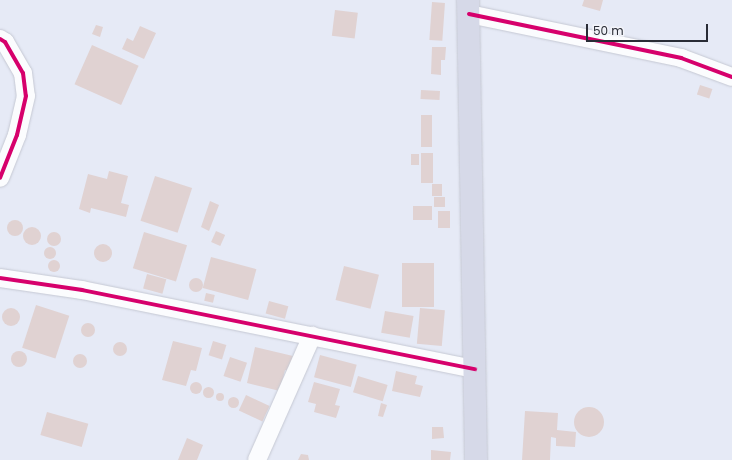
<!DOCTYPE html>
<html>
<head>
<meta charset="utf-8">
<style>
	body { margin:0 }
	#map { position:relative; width:732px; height:460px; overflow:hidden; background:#e6eaf6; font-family:Poppins,sans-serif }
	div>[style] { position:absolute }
	.building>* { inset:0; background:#e0d2d2; transform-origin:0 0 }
	.round { border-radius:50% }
	.roads { filter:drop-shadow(0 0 1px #c5c8d3) drop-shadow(0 0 1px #c5c8d3) }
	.street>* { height:18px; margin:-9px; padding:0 9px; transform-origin:9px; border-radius:9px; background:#fbfcfe }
	.highway>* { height:22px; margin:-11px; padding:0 11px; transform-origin:11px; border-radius:11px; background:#d6d9e8 }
	.cycleway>* { height:4px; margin:-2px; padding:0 2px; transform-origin:2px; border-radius:2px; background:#d6006c }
	span { translate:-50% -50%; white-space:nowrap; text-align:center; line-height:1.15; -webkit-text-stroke:3px #f3f4fa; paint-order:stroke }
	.scale { position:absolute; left:586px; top:24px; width:122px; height:18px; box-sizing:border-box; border:2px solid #292c36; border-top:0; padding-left:5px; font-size:12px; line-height:14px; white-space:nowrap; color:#292c36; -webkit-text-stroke:3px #f3f4fa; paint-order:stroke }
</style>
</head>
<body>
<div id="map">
	<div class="building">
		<i style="clip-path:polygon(584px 0,603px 0,600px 11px,582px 6px)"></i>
		<i style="left:432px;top:2px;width:13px;height:38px;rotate:4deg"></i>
		<i style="left:335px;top:10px;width:23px;height:26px;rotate:7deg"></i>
		<i style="clip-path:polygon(96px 25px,103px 27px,100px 37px,92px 34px)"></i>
		<i style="clip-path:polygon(140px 26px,156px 33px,144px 59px,122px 49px,127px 38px,133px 41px)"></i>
		<i style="left:92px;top:45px;width:51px;height:43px;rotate:24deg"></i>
		<i style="clip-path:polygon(432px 47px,446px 47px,445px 60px,441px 60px,441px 75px,431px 74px)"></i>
		<i style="left:700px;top:85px;width:13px;height:10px;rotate:18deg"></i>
		<i style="left:421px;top:90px;width:19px;height:9px;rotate:3deg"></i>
		<i style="left:421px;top:115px;width:11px;height:32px"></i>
		<i style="left:421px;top:153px;width:12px;height:30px"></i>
		<i style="left:411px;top:154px;width:8px;height:11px"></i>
		<i style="clip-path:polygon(109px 171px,128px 176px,121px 203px,129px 205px,126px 217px,91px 208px,90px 213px,79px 209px,88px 174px,107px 179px)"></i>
		<i style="left:155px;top:176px;width:39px;height:47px;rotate:18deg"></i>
		<i style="left:432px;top:184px;width:10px;height:12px"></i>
		<i style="left:434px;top:197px;width:11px;height:10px"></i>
		<i style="clip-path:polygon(210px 201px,219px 205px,209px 231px,201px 227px)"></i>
		<i style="left:413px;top:206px;width:19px;height:14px"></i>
		<i style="left:438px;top:211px;width:12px;height:17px"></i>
		<i class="round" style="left:7px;top:220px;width:16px;height:16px"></i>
		<i class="round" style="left:23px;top:227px;width:18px;height:18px"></i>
		<i style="left:216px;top:231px;width:10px;height:12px;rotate:24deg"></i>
		<i style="left:144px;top:232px;width:45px;height:38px;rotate:17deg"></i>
		<i class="round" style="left:47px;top:232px;width:14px;height:14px"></i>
		<i class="round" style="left:94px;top:244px;width:18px;height:18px"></i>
		<i class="round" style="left:44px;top:247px;width:12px;height:12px"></i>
		<i style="left:211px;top:257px;width:47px;height:32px;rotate:15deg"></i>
		<i class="round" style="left:48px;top:260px;width:12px;height:12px"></i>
		<i style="left:402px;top:263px;width:32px;height:44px"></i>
		<i style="left:344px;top:266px;width:36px;height:35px;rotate:14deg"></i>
		<i style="left:147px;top:274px;width:20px;height:15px;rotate:15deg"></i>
		<i class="round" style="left:189px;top:278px;width:14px;height:14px"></i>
		<i style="left:206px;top:293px;width:9px;height:8px;rotate:13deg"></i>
		<i style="left:269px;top:301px;width:20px;height:13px;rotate:15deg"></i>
		<i style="left:36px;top:305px;width:35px;height:45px;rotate:18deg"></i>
		<i style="left:420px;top:308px;width:25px;height:36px;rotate:5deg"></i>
		<i class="round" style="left:2px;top:308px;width:18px;height:18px"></i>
		<i style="left:385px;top:311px;width:29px;height:22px;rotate:10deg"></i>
		<i class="round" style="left:81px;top:323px;width:14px;height:14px"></i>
		<i style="clip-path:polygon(173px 341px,202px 348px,196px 371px,191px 370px,186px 386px,162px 380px)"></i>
		<i style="left:213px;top:341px;width:14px;height:15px;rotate:17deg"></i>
		<i class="round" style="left:113px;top:342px;width:14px;height:14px"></i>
		<i style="clip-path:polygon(255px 347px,293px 356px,290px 371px,285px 370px,280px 391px,247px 383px)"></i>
		<i class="round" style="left:11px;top:351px;width:16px;height:16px"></i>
		<i class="round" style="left:73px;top:354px;width:14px;height:14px"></i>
		<i style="left:320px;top:355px;width:38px;height:23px;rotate:15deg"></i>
		<i style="left:230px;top:357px;width:18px;height:20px;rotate:19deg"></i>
		<i style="clip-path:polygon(396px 371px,417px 376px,415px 384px,423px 386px,420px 397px,392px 391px)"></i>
		<i style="left:358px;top:376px;width:31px;height:17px;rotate:17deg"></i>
		<i style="clip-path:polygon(314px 382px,340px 389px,335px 405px,340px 406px,336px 418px,314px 412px,316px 404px,308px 402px)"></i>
		<i class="round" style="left:190px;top:382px;width:12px;height:12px"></i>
		<i class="round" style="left:202.5px;top:386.5px;width:11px;height:11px"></i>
		<i class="round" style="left:216px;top:393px;width:8px;height:8px"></i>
		<i style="left:246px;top:395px;width:26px;height:17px;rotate:25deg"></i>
		<i class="round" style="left:227.5px;top:396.5px;width:11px;height:11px"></i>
		<i style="clip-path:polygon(381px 403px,387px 405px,383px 417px,378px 416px)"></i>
		<i class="round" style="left:574px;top:407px;width:30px;height:30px"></i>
		<i style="clip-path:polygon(525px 411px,558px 413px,557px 430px,576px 432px,575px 447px,556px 446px,556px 438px,551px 437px,550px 460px,522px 460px)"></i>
		<i style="left:47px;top:412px;width:43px;height:24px;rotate:16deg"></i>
		<i style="clip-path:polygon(432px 427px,443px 427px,444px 438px,432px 439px)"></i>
		<i style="clip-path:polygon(187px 438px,203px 445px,197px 460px,178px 460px)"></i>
		<i style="clip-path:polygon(431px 450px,451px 452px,450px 460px,431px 460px)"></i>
		<i style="clip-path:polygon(301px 454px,308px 455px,309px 460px,298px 460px)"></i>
	</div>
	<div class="roads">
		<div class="street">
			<i style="left:469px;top:14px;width:217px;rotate:11.7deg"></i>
			<i style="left:681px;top:58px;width:54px;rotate:20.4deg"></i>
			<i style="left:0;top:39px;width:6px;rotate:31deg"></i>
			<i style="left:5px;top:42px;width:36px;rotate:60deg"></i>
			<i style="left:23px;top:73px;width:23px;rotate:83deg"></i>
			<i style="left:26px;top:96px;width:40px;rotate:103deg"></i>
			<i style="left:17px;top:135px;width:46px;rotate:111.6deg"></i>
			<i style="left:0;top:278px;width:83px;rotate:8.3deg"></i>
			<i style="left:82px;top:290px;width:401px;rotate:11.4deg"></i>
			<i style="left:257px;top:460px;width:136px;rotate:-66.1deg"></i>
		</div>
		<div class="highway">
			<i style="left:468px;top:0;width:460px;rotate:89deg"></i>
		</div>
	</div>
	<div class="cycleway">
		<i style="left:469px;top:14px;width:217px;rotate:11.7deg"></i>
		<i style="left:681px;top:58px;width:54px;rotate:20.4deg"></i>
		<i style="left:0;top:39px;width:6px;rotate:31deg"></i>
		<i style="left:5px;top:42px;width:36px;rotate:60deg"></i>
		<i style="left:23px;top:73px;width:23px;rotate:83deg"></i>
		<i style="left:26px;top:96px;width:40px;rotate:103deg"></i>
		<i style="left:17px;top:135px;width:46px;rotate:111.6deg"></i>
		<i style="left:0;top:278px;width:83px;rotate:8.3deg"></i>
		<i style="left:82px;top:290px;width:401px;rotate:11.4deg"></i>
	</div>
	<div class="scale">50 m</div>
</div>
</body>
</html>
